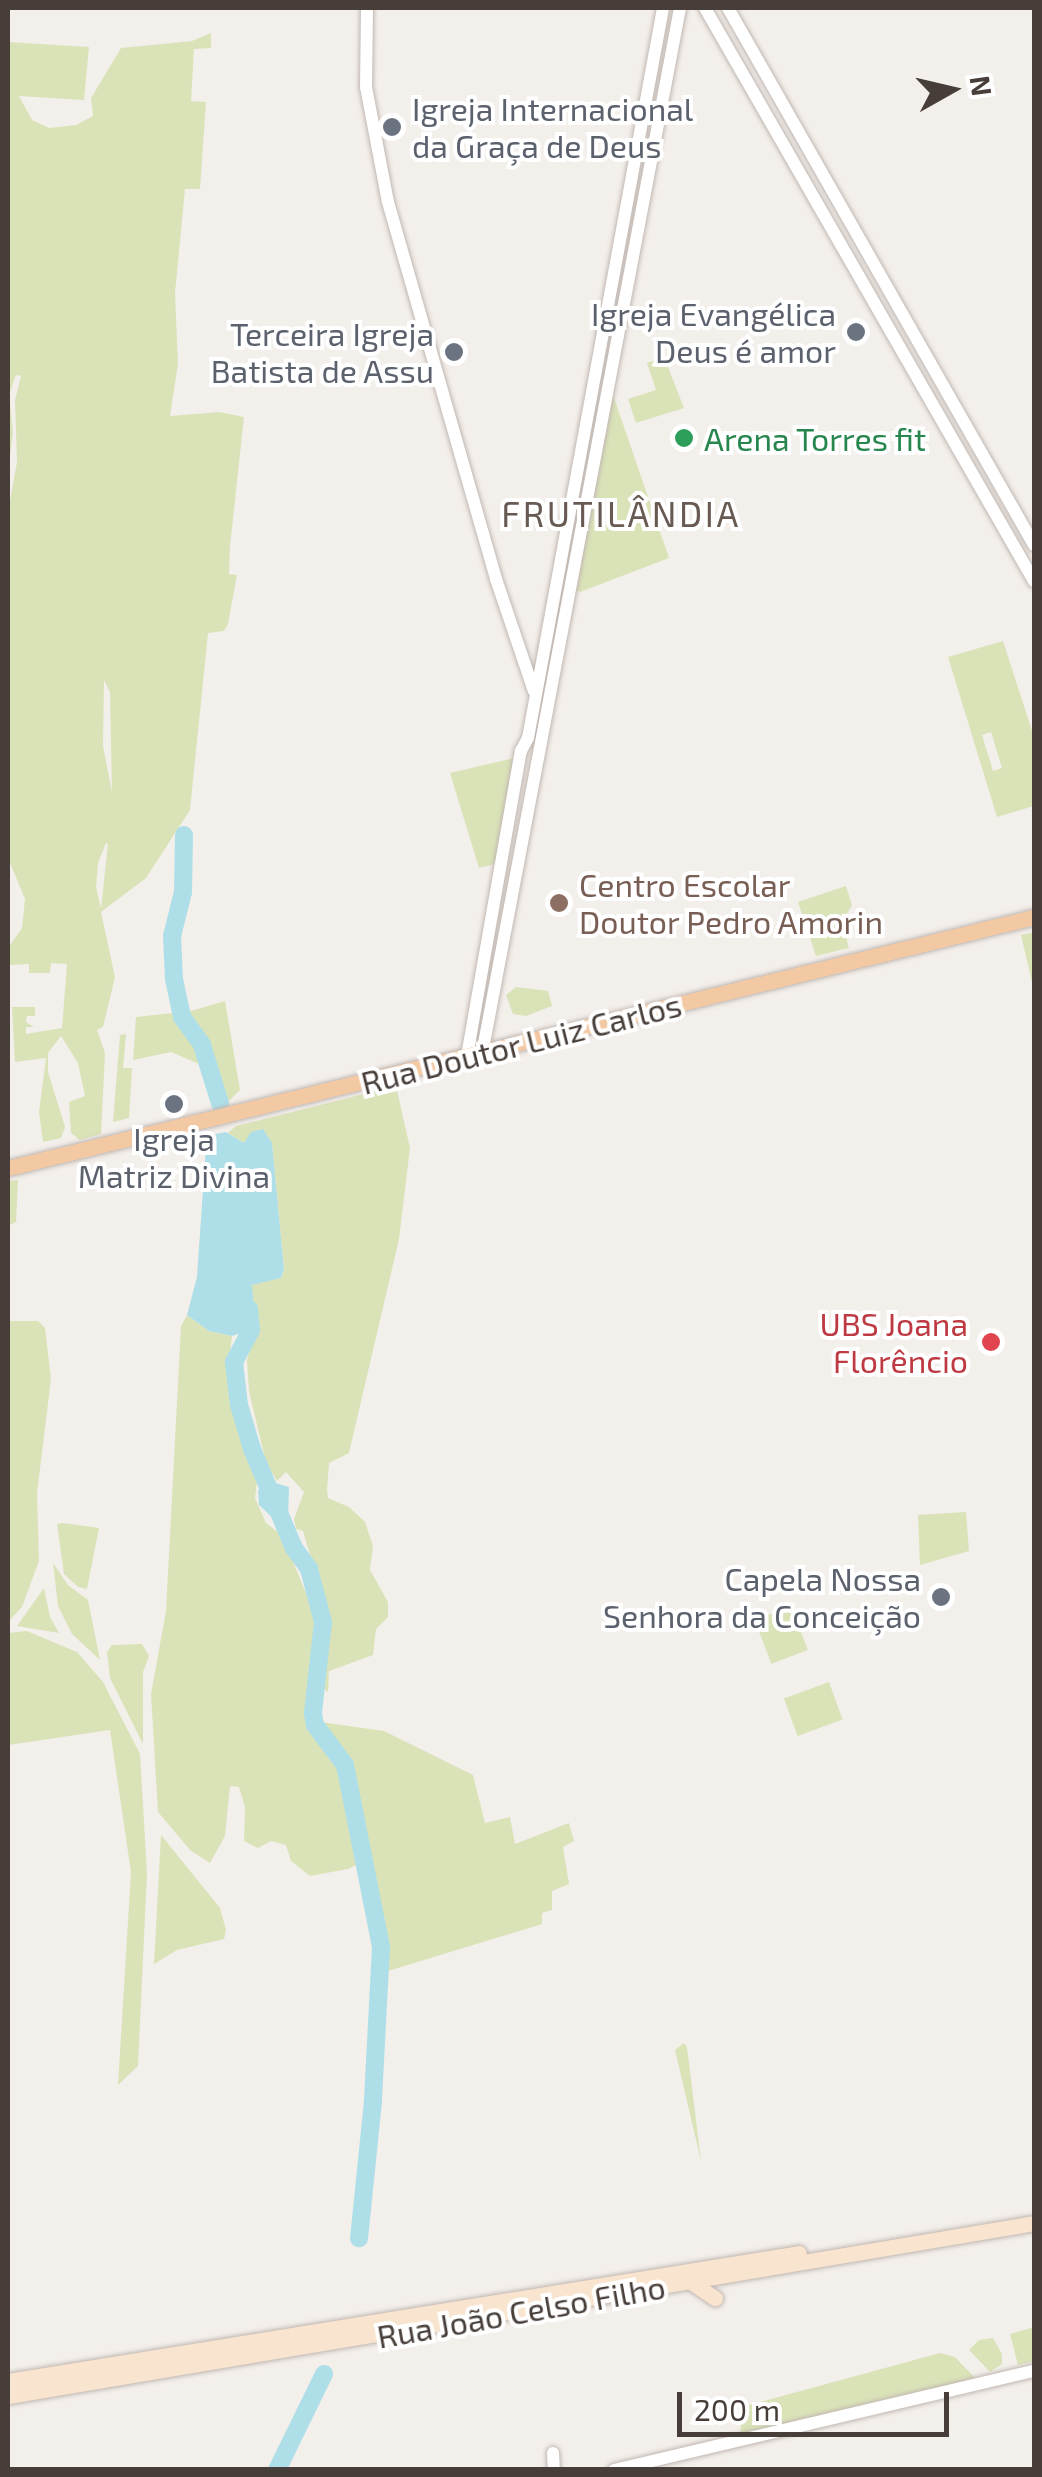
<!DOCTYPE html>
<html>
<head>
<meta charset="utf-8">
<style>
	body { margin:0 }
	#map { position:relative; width:1042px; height:2477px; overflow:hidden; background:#f3efeb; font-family:"Exo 2",sans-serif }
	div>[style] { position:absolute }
	.green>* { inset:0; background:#dae3b8; transform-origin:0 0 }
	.water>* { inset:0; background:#aedfe9 }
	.river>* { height:18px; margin:-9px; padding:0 9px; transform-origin:9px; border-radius:9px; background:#aedfe9 }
	.roads { filter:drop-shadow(0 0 2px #c1b7b1) drop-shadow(0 0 2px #c1b7b1) }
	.tertiary>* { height:12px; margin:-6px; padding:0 6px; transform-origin:6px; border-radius:6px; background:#fff }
	.secondary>* { height:15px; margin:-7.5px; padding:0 7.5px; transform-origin:7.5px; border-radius:7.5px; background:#f9e5cf }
	.primary>* { height:15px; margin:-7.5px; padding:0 7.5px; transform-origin:7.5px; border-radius:7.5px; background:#f3c9a4 }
	.dots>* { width:28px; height:28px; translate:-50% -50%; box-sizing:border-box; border:5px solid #fff; border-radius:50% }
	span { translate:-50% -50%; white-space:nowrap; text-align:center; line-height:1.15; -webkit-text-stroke:8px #fff; paint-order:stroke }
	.worship-label { font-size:32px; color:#5b616d }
	.left { translate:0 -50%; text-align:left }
	.right { translate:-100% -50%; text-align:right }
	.leisure-label { font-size:32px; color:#27864d }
	.education-label { font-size:32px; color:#785e54 }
	.street-label { font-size:32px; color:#473e39 }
	.health-label { font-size:32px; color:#be3a42 }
	.neighbourhood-label { font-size:35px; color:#685a52; letter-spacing:2.5px }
	.frame { position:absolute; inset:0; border:10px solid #473e39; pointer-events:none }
	.north { position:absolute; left:902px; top:40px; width:100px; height:100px; -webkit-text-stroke:8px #fff; paint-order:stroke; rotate:82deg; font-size:28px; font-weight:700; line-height:40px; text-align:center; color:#473e39 }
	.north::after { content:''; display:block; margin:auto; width:35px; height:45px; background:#473e39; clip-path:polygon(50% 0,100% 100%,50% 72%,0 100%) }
	.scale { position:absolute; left:677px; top:2392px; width:272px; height:45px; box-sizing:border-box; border:5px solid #473e39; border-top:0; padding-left:12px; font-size:30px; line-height:35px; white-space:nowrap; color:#473e39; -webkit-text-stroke:8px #fff; paint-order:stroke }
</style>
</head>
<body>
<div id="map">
	<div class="green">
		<i style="clip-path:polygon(evenodd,211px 33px,211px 48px,194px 49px,191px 101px,206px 102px,200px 189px,185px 189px,175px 293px,178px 364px,170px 416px,219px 412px,244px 417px,230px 546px,229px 574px,237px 575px,228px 624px,224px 631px,208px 633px,190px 810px,146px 878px,101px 912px,115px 977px,103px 1027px,97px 1030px,105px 1053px,101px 1134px,80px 1140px,71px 1133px,69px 1102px,85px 1096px,78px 1063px,61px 1036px,48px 1053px,48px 1072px,65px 1127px,61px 1138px,43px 1142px,39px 1112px,46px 1058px,15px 1062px,12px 1007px,35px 1007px,35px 1016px,27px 1016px,26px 1022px,34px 1027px,26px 1027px,26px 1034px,62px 1028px,67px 964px,51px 963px,50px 973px,29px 973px,29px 964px,8px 965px,8px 948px,22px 928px,25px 899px,8px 858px,8px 512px,17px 462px,15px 400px,21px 376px,16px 375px,9px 395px,13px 432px,8px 473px,8px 42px,89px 47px,84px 100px,19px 96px,32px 120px,49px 128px,76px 125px,93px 116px,91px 98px,121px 48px,192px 41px,211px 33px,104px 680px,110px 692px,112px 792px,103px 746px,104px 680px,211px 33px,106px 843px,108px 844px,101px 908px,96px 887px,98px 863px,106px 843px)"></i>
		<i style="clip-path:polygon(664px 357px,684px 408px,636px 423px,628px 399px,656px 390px,647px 363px)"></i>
		<i style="clip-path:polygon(612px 392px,669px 558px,580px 592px,575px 590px)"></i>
		<i style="clip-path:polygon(evenodd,1003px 641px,1034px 737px,1034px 806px,997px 817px,948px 657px,1003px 641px,991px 732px,1002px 768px,993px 771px,982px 735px,991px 732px)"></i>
		<i style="clip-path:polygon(514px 758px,495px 864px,479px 868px,450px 773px)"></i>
		<i style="clip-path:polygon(846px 886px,852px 905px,842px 922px,849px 948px,816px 956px,798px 902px)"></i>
		<i style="clip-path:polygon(1034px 932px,1034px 991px,1021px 935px)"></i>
		<i style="clip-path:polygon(516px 987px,548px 991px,552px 1006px,526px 1016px,513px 1014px,506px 995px)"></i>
		<i style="clip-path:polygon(225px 1001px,240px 1090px,228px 1102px,207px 1089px,205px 1071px,199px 1064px,171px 1052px,133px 1060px,136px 1017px,191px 1011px)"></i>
		<i style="clip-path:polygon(126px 1034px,123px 1068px,132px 1068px,129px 1118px,113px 1122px,120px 1035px)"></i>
		<i style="clip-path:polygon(396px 1086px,410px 1148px,399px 1239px,349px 1453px,329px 1463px,327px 1490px,328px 1498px,349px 1507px,365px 1522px,373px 1546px,370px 1570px,388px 1602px,388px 1617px,376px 1629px,373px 1655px,329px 1671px,328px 1692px,322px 1687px,326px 1609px,303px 1531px,296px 1529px,294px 1519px,304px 1492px,286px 1472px,277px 1481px,266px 1463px,249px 1391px,247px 1360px,256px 1328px,251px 1284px,281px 1278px,284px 1270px,272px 1143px,244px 1143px,228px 1133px,236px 1126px)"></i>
		<i style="clip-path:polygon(18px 1180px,16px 1222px,8px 1226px,8px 1181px)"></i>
		<i style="clip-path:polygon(187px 1315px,209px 1331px,232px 1336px,228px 1371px,231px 1393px,257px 1481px,255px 1498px,266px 1523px,282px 1535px,308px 1598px,313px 1596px,320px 1622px,304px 1714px,341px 1764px,356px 1865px,348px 1869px,310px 1876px,291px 1861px,286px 1845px,271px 1841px,258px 1848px,244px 1841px,245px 1807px,239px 1787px,230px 1786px,225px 1836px,210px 1863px,190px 1850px,158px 1812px,151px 1694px,166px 1611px,181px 1326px)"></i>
		<i style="clip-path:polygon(8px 1321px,38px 1321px,45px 1328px,51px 1379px,37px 1493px,39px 1561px,22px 1607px,8px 1622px)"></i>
		<i style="clip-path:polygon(966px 1512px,969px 1551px,920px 1565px,918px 1515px)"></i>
		<i style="clip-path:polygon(63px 1523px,99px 1528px,87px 1589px,78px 1587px,64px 1574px,57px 1524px)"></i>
		<i style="clip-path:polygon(53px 1563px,68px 1585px,88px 1600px,100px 1660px,72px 1634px,58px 1606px)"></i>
		<i style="clip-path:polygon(44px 1588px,50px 1617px,59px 1633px,17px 1626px)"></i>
		<i style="left:791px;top:1606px;width:47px;height:39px;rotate:69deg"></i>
		<i style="clip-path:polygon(27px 1631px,77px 1652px,103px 1682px,140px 1754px,147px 1873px,138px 2066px,118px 2085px,131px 1872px,110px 1730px,8px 1745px,8px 1633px)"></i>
		<i style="clip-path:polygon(142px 1644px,149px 1656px,143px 1672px,143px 1744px,110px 1678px,107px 1652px,112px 1645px)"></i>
		<i style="left:829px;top:1682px;width:40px;height:48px;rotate:70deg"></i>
		<i style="clip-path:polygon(320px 1722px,384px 1731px,473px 1775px,485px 1823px,510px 1817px,515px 1844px,569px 1823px,574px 1841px,563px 1847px,569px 1884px,552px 1891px,552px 1910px,542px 1913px,542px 1924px,388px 1971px,348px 1761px)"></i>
		<i style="clip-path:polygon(161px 1835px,220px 1908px,226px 1930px,224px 1939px,177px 1950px,154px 1964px)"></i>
		<i style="clip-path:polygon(684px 2043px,687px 2047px,701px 2161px,675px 2050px)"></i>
		<i style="clip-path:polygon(1034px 2327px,1034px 2361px,1018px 2365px,1010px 2334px)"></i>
		<i style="clip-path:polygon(993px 2338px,1002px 2354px,1002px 2364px,990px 2372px,969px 2350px,979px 2340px)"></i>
		<i style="clip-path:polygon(940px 2353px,955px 2357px,975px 2378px,740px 2438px,742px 2407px)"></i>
	</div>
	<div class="water">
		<i style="clip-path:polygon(263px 1129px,272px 1143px,284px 1270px,281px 1278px,252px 1285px,256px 1328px,232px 1336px,209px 1331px,187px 1315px,197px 1277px,206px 1146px,215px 1134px,226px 1132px,244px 1143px,251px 1132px)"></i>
		<i style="clip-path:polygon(272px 1482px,289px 1487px,288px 1519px,279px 1524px,259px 1505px,258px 1490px)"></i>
	</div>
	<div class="river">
		<i style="left:184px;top:835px;width:57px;rotate:91deg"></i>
		<i style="left:183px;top:892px;width:45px;rotate:104deg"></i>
		<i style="left:172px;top:936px;width:43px;rotate:87.3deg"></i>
		<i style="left:174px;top:979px;width:39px;rotate:78deg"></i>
		<i style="left:182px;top:1017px;width:34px;rotate:54deg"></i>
		<i style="left:202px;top:1045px;width:61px;rotate:72.8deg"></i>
		<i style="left:249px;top:1309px;width:21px;rotate:85deg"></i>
		<i style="left:251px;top:1330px;width:36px;rotate:118deg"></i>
		<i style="left:234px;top:1362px;width:43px;rotate:83.4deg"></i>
		<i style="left:239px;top:1405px;width:46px;rotate:73.5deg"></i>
		<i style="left:252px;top:1449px;width:108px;rotate:67deg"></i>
		<i style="left:294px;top:1548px;width:26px;rotate:54deg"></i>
		<i style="left:309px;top:1569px;width:55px;rotate:75.2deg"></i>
		<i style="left:323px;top:1622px;width:92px;rotate:96.3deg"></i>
		<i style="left:313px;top:1713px;width:12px;rotate:81deg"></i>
		<i style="left:315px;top:1725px;width:50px;rotate:53.1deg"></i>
		<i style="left:345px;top:1765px;width:186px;rotate:78.8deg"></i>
		<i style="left:381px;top:1947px;width:154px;rotate:93deg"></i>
		<i style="left:373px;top:2101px;width:138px;rotate:95.8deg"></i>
		<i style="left:277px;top:2470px;width:107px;rotate:-63.9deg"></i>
	</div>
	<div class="roads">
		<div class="tertiary">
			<i style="left:367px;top:8px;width:79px;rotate:90.7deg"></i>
			<i style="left:366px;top:87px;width:117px;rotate:79.2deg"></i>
			<i style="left:388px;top:202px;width:392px;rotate:74deg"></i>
			<i style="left:496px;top:579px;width:118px;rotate:71.3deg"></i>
			<i style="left:705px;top:8px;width:661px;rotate:60.14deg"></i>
			<i style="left:728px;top:8px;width:618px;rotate:60.32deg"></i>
			<i style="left:482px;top:1054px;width:1065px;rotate:-79.28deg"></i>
			<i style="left:467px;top:1056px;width:310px;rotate:-80deg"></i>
			<i style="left:521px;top:751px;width:15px;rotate:-62deg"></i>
			<i style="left:528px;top:738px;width:742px;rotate:-79.52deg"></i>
			<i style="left:553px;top:2453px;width:17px;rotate:87deg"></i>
			<i style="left:614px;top:2470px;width:432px;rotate:-13.3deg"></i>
		</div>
		<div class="secondary">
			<i style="left:691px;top:2282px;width:29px;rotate:34deg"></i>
			<i style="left:8px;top:2381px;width:801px;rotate:-9.19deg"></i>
			<i style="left:8px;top:2396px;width:1040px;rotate:-9.57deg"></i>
		</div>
		<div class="primary">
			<i style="left:8px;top:1168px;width:1056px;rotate:-13.75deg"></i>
		</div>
	</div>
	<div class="dots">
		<i style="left:392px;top:127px;background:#6b7280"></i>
		<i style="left:856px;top:332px;background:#6b7280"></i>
		<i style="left:454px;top:352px;background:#6b7280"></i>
		<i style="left:684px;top:438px;background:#2e9e5b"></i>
		<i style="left:559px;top:903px;background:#8d6e63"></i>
		<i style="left:174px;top:1104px;background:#6b7280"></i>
		<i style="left:991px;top:1342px;background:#e0444e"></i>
		<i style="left:941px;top:1597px;background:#6b7280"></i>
	</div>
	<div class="worship-label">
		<span class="left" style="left:412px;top:127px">Igreja Internacional<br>da Graça de Deus</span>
		<span class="right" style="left:836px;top:332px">Igreja Evangélica<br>Deus é amor</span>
		<span class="right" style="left:434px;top:352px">Terceira Igreja<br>Batista de Assu</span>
		<span style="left:174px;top:1157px">Igreja<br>Matriz Divina</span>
		<span class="right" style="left:921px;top:1597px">Capela Nossa<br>Senhora da Conceição</span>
	</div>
	<div class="leisure-label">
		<span class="left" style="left:704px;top:438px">Arena Torres fit</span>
	</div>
	<div class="education-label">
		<span class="left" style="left:579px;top:903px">Centro Escolar<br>Doutor Pedro Amorin</span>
	</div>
	<div class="street-label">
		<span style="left:521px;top:1043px;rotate:-14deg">Rua Doutor Luiz Carlos</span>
		<span style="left:521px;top:2311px;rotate:-10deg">Rua João Celso Filho</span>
	</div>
	<div class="health-label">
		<span class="right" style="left:968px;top:1342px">UBS Joana<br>Florêncio</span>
	</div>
	<div class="neighbourhood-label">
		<span style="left:621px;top:513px">FRUTILÂNDIA</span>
	</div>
	<div class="frame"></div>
	<div class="north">N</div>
	<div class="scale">200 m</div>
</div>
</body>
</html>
